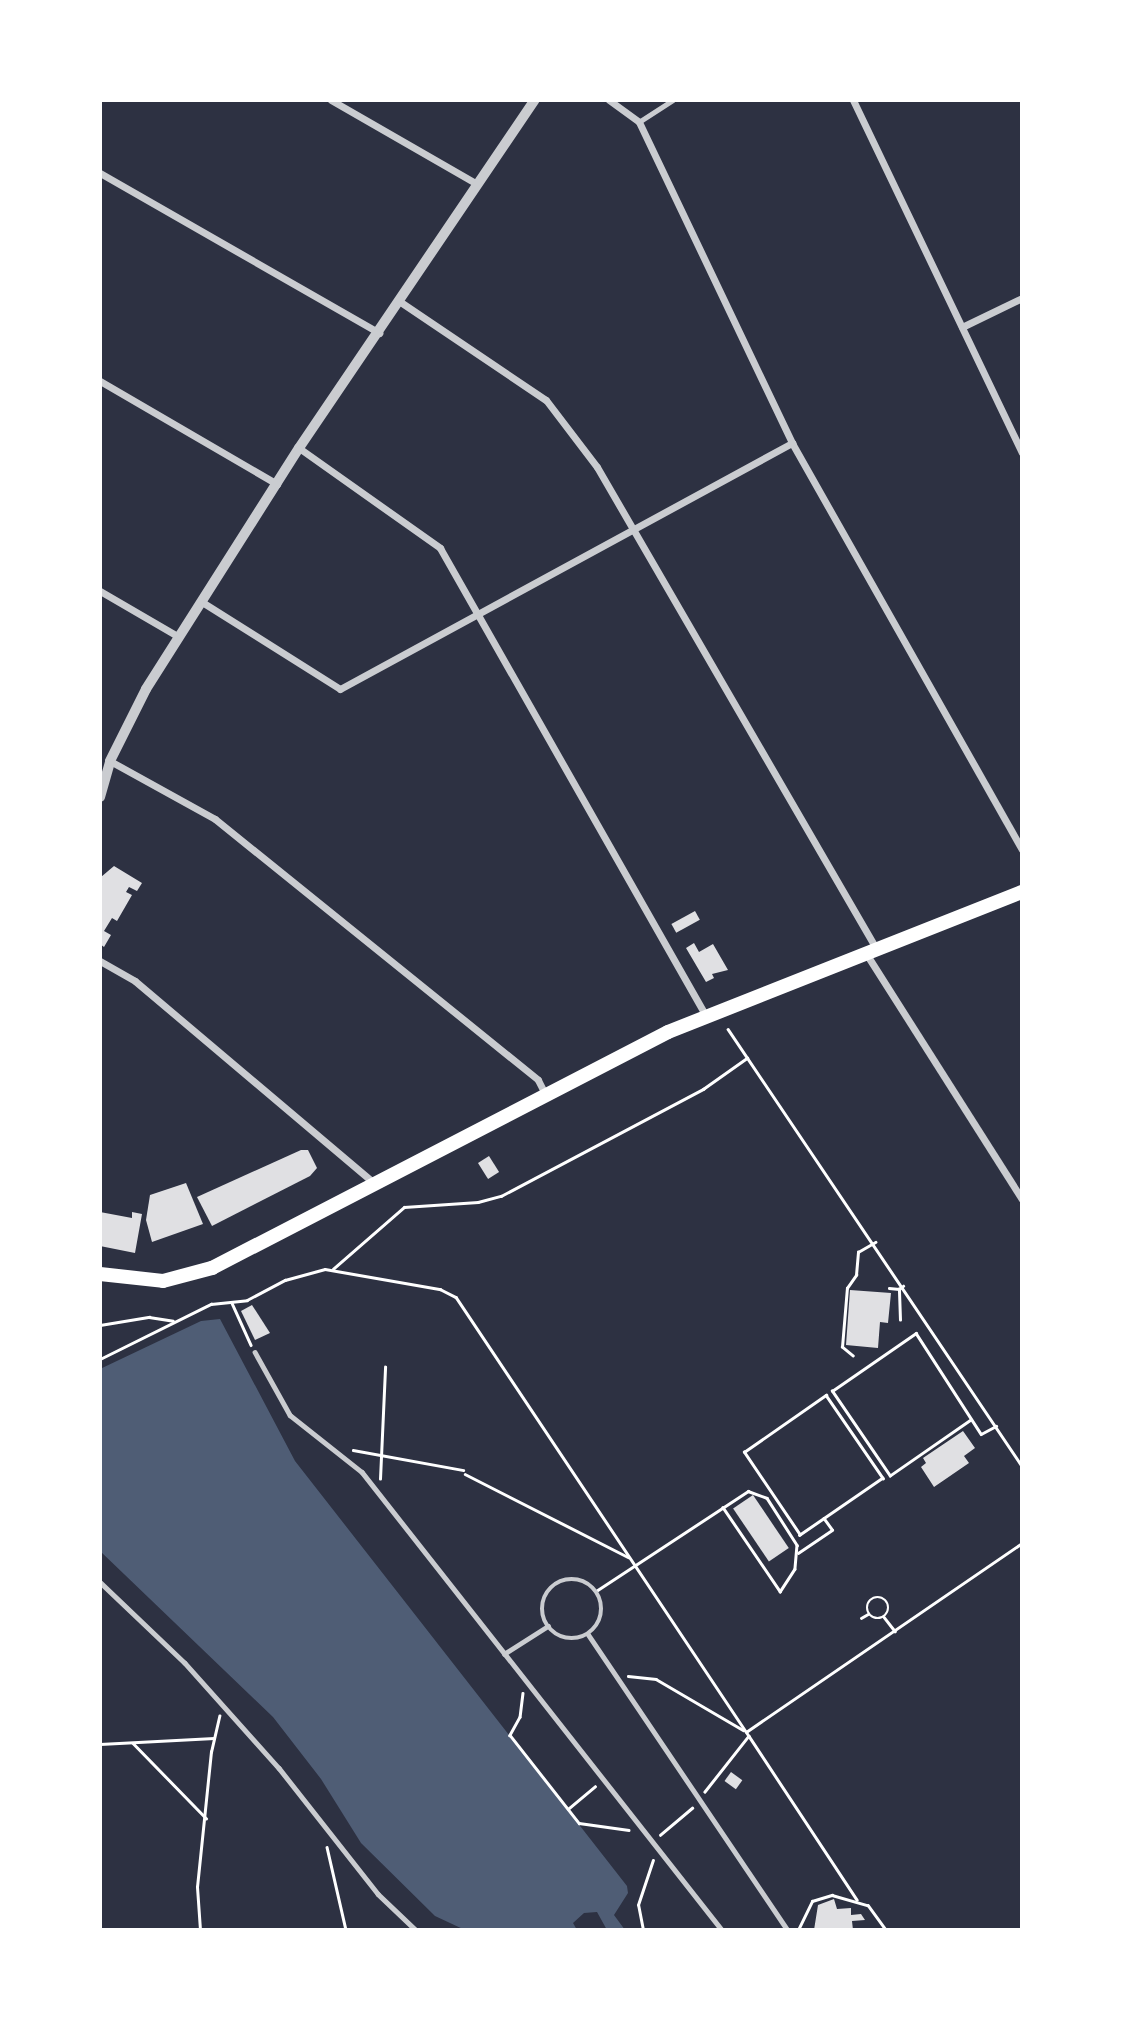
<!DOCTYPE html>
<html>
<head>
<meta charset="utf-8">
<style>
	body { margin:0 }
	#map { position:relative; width:1122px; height:2030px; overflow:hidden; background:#2d3142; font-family:Ubuntu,sans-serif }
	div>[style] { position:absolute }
	.water>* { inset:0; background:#4f5d75 }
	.building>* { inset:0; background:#e0e0e3; transform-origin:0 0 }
	.path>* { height:2.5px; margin:-1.25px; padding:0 1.25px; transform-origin:1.25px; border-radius:1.25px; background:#fff }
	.path>.ring { margin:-1.25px; padding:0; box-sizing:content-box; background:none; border:2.5px solid #fff; border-radius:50% }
	.service>* { height:4.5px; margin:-2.25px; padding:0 2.25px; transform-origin:2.25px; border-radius:2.25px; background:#caccd0 }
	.service>.ring { margin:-2.25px; padding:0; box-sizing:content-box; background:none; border:4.5px solid #caccd0; border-radius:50% }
	.minor>* { height:7px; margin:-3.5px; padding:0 3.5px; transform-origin:3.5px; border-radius:3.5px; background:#caccd0 }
	.tertiary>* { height:10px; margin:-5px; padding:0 5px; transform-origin:5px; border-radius:5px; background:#caccd0 }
	.primary>* { height:14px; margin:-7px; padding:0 7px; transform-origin:7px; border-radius:7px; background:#fff }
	span { translate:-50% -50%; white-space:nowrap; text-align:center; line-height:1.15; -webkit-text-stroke:5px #fff; paint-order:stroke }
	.frame { position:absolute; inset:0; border:102px solid #fff; pointer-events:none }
</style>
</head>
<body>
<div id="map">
	<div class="water">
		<i style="clip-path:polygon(220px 1319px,295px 1461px,627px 1886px,628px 1893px,614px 1915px,625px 1930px,607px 1930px,597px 1912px,584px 1913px,573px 1923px,577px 1930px,465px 1930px,435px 1916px,361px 1843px,321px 1779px,273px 1717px,100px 1551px,100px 1369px,201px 1321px)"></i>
	</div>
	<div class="building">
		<i style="clip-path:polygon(114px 866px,142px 883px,137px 891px,129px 887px,126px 892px,132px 895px,117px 921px,112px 918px,104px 931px,111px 935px,104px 947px,100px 944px,101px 877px)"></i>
		<i style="left:695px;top:911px;width:10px;height:27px;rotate:61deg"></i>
		<i style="clip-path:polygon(694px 943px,699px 952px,713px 944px,728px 970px,712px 974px,714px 978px,706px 982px,686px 948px)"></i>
		<i style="clip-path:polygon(301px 1150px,308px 1150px,317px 1168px,310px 1176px,212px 1226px,197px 1197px)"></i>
		<i style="left:489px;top:1156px;width:19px;height:13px;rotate:58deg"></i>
		<i style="clip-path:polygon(186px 1183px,203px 1224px,152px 1242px,146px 1220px,150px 1195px)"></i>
		<i style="clip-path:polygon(100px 1212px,132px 1218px,132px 1212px,142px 1214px,135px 1253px,100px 1246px)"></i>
		<i style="clip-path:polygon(850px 1290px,891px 1293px,888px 1323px,880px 1322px,878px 1348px,846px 1345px)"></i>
		<i style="clip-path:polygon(252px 1305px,270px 1333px,255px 1340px,241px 1311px)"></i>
		<i style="clip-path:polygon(963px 1431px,975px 1448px,964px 1456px,969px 1463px,934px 1487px,921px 1467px,926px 1463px,923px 1458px)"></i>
		<i style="left:753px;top:1495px;width:64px;height:24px;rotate:56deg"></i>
		<i style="left:731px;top:1772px;width:14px;height:11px;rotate:36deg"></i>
		<i style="clip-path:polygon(834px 1899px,837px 1909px,851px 1908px,851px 1915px,861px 1914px,865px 1920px,852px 1921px,853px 1930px,814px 1930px,818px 1905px)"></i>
	</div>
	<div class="path">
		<i style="left:728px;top:1029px;width:527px;rotate:56.07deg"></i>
		<i style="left:333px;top:1269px;width:94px;rotate:-41.1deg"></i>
		<i style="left:404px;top:1207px;width:74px;rotate:-3.9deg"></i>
		<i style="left:478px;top:1202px;width:24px;rotate:-15deg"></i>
		<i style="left:501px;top:1196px;width:229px;rotate:-27.9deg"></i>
		<i style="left:703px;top:1089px;width:54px;rotate:-35.2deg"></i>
		<i style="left:889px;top:1288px;width:10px;rotate:6deg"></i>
		<i style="left:232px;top:1303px;width:46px;rotate:65.7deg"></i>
		<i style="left:900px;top:1320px;width:31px;rotate:-92deg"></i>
		<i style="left:899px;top:1289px;width:5px;rotate:-37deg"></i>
		<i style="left:100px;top:1325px;width:50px;rotate:-9.3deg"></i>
		<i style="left:149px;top:1317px;width:24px;rotate:9deg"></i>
		<i style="left:853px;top:1356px;width:14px;rotate:-141deg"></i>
		<i style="left:842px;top:1347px;width:59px;rotate:-85.2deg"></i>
		<i style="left:847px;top:1288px;width:16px;rotate:-55deg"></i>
		<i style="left:856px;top:1275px;width:23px;rotate:-85deg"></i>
		<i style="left:858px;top:1252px;width:20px;rotate:-30deg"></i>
		<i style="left:100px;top:1359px;width:124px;rotate:-26.4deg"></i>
		<i style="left:211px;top:1304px;width:36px;rotate:-6deg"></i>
		<i style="left:247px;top:1300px;width:43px;rotate:-27.8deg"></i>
		<i style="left:285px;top:1280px;width:41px;rotate:-15.4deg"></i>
		<i style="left:325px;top:1269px;width:117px;rotate:9.9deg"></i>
		<i style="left:440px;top:1289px;width:18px;rotate:27deg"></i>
		<i style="left:456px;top:1297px;width:528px;rotate:56.28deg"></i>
		<i style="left:749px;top:1736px;width:71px;rotate:128.2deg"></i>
		<i style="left:826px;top:1395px;width:101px;rotate:55.5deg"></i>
		<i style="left:883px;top:1478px;width:101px;rotate:145.5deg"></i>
		<i style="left:800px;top:1535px;width:100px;rotate:-124deg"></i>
		<i style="left:744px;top:1452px;width:100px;rotate:-34.8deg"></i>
		<i style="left:971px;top:1420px;width:98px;rotate:145.3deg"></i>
		<i style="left:890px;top:1476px;width:103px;rotate:-124.3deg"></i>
		<i style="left:832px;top:1391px;width:102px;rotate:-34.6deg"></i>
		<i style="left:916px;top:1333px;width:120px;rotate:57.2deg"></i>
		<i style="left:981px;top:1434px;width:17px;rotate:-28deg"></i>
		<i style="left:353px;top:1450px;width:112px;rotate:10.3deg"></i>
		<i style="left:465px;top:1474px;width:183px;rotate:27deg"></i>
		<i style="left:380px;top:1479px;width:112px;rotate:-87.4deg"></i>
		<i style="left:798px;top:1553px;width:41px;rotate:-34.1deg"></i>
		<i style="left:832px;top:1530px;width:14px;rotate:-126deg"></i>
		<i style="left:596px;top:1591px;width:182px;rotate:-33.3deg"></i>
		<i style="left:748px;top:1491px;width:20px;rotate:20deg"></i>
		<i style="left:767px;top:1498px;width:56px;rotate:57.4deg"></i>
		<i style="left:797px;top:1545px;width:24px;rotate:95deg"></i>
		<i style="left:795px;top:1569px;width:27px;rotate:123deg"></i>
		<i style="left:780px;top:1592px;width:102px;rotate:-124.2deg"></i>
		<i class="ring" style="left:867px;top:1597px;width:19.5px;height:19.5px"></i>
		<i style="left:884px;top:1617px;width:18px;rotate:52deg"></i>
		<i style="left:861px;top:1618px;width:8px;rotate:-30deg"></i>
		<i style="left:628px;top:1676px;width:28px;rotate:6deg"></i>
		<i style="left:656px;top:1679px;width:101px;rotate:30.4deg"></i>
		<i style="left:523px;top:1693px;width:24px;rotate:97deg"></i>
		<i style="left:520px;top:1717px;width:21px;rotate:119deg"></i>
		<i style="left:510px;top:1735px;width:112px;rotate:51.9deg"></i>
		<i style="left:579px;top:1823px;width:50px;rotate:8deg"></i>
		<i style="left:746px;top:1732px;width:335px;rotate:-34.4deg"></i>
		<i style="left:749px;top:1736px;width:196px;rotate:56.6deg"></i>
		<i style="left:133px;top:1743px;width:105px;rotate:45.8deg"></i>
		<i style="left:100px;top:1744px;width:114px;rotate:-3deg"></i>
		<i style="left:568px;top:1809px;width:35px;rotate:-40deg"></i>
		<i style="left:660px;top:1835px;width:42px;rotate:-40.2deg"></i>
		<i style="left:327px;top:1847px;width:85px;rotate:77.1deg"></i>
		<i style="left:200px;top:1930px;width:43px;rotate:-94deg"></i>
		<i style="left:197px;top:1887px;width:136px;rotate:-84.1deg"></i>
		<i style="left:211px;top:1752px;width:37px;rotate:-77deg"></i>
		<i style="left:643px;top:1930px;width:25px;rotate:-101deg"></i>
		<i style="left:638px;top:1905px;width:47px;rotate:-71.6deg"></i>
		<i style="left:798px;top:1930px;width:32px;rotate:-64deg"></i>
		<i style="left:812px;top:1901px;width:21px;rotate:-17deg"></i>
		<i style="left:832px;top:1895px;width:37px;rotate:16deg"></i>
		<i style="left:868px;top:1905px;width:31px;rotate:54deg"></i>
	</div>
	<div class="service">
		<i style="left:639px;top:122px;width:40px;rotate:-32.9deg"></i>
		<i style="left:255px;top:1352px;width:72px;rotate:60.9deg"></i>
		<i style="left:290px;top:1415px;width:92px;rotate:38.4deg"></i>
		<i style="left:362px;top:1472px;width:583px;rotate:51.83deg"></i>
		<i class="ring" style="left:542px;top:1579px;width:55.5px;height:55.5px"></i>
		<i style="left:100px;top:1582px;width:117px;rotate:43.6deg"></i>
		<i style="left:185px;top:1663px;width:141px;rotate:48.2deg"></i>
		<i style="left:279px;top:1768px;width:160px;rotate:51.8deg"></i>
		<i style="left:378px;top:1894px;width:52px;rotate:43.5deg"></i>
		<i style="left:588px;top:1634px;width:357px;rotate:56deg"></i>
		<i style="left:504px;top:1654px;width:52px;rotate:-32.5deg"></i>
	</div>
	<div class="minor">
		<i style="left:331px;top:100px;width:168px;rotate:29.9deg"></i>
		<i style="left:609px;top:100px;width:37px;rotate:36deg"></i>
		<i style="left:639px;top:122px;width:356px;rotate:64.5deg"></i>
		<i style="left:792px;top:443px;width:467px;rotate:60.5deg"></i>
		<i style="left:853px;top:100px;width:391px;rotate:64.4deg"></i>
		<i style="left:100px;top:173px;width:322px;rotate:29.8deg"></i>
		<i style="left:399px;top:301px;width:177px;rotate:34deg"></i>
		<i style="left:546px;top:400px;width:84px;rotate:52.7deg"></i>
		<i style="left:597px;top:467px;width:558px;rotate:59.9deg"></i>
		<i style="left:962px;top:327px;width:67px;rotate:-25.8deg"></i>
		<i style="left:100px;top:381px;width:205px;rotate:30.2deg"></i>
		<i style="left:299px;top:448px;width:173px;rotate:35.3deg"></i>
		<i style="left:440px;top:548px;width:538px;rotate:60.39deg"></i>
		<i style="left:100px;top:591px;width:91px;rotate:30.2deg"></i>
		<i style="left:202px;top:602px;width:163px;rotate:32.2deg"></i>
		<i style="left:340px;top:689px;width:515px;rotate:-28.56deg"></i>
		<i style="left:110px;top:761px;width:120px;rotate:28.9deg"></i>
		<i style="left:215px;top:819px;width:415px;rotate:38.9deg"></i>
		<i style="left:538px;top:1080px;width:16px;rotate:63deg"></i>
		<i style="left:867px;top:955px;width:289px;rotate:57.6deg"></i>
		<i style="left:100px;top:961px;width:40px;rotate:29.7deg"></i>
		<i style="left:135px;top:981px;width:316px;rotate:40.2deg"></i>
	</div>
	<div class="tertiary">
		<i style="left:100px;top:797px;width:37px;rotate:-74deg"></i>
		<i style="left:110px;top:761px;width:80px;rotate:-63.4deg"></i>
		<i style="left:146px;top:689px;width:285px;rotate:-57.6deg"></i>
		<i style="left:299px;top:448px;width:420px;rotate:-55.9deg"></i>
	</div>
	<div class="primary">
		<i style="left:100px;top:1274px;width:63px;rotate:6.3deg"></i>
		<i style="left:163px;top:1281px;width:51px;rotate:-14.9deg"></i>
		<i style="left:212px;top:1268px;width:513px;rotate:-27.36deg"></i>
		<i style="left:668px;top:1032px;width:381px;rotate:-21.6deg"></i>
	</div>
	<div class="frame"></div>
</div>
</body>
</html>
